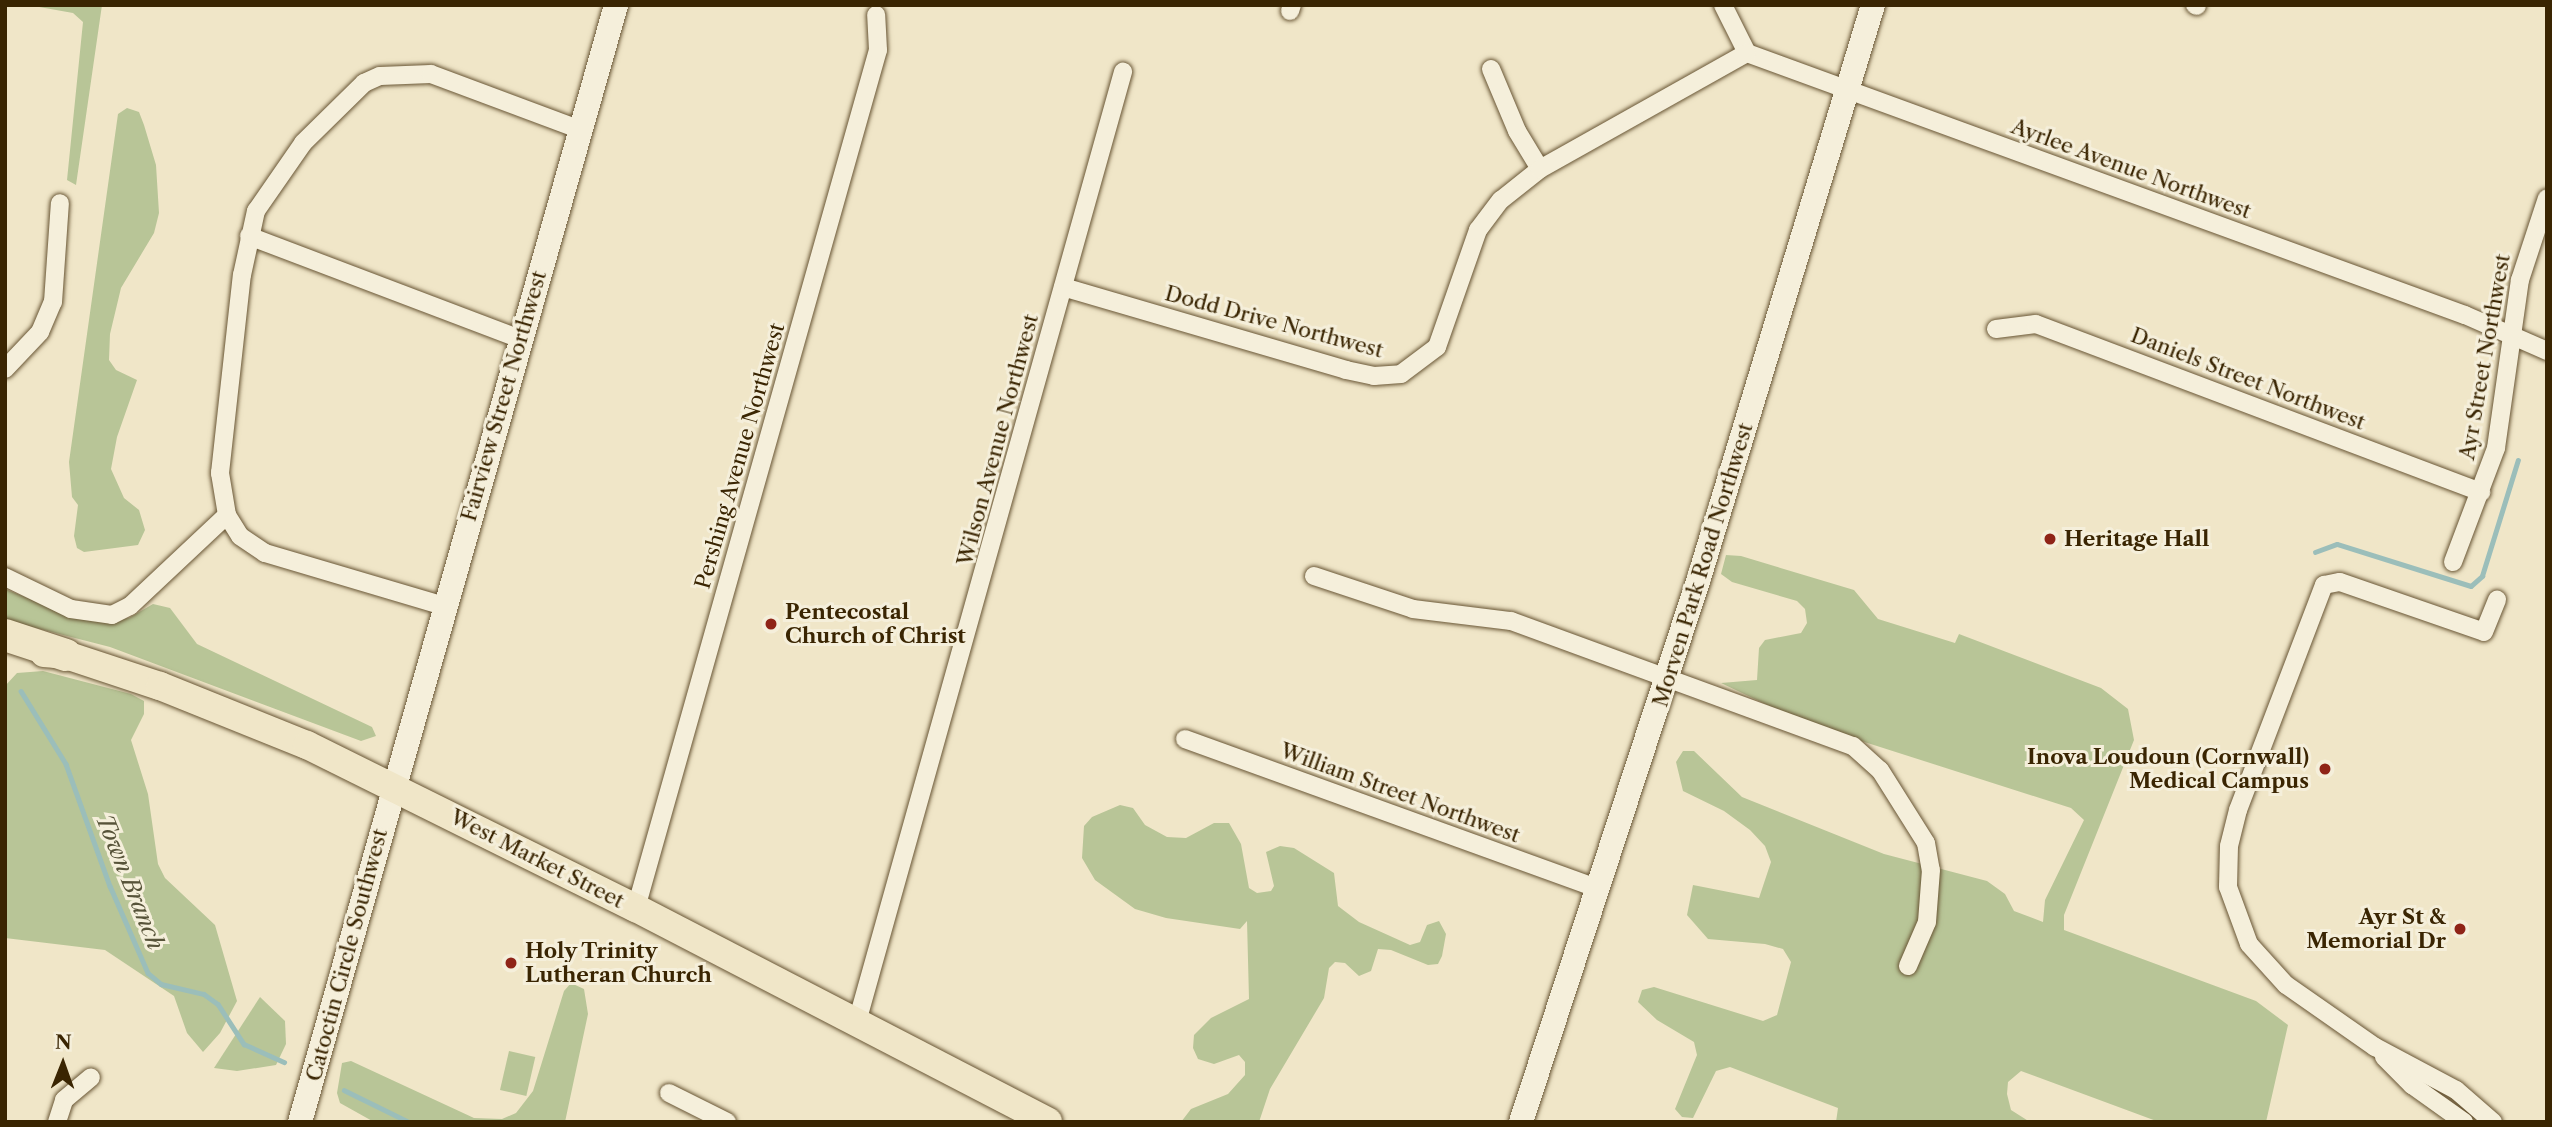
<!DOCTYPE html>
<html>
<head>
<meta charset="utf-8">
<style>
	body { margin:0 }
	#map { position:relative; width:2552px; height:1127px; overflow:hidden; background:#f0e6c8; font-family:"Libre Caslon Text",serif }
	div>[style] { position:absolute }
	.green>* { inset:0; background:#b8c597; transform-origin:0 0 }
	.stream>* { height:4.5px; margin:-2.25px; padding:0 2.25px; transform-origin:2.25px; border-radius:2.25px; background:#9bbeba }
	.roads { filter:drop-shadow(0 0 2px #685534) drop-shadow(0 0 2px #685534) }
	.street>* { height:18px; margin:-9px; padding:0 9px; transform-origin:9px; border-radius:9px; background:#f5efdb }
	.secondary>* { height:24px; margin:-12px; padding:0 12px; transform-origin:12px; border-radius:12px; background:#f5efdb }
	.primary>* { height:28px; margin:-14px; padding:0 14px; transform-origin:14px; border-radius:14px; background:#f0e6c8 }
	.highway>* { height:32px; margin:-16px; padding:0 16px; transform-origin:16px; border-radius:16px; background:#f0e6c8 }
	.dots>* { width:19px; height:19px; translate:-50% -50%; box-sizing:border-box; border:4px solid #f5efdb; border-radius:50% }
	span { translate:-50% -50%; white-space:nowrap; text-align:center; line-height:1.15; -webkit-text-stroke:6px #f5efdb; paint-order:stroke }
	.street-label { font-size:21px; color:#3a2502 }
	.poi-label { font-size:21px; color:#3a2502; font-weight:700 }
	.left { translate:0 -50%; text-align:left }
	.right { translate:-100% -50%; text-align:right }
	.water-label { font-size:23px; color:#575339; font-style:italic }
	.frame { position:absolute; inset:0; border:7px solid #3a2502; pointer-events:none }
	.north { position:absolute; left:28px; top:1029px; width:70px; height:70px; -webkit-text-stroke:5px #f5efdb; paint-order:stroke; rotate:1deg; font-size:19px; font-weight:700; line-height:28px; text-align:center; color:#3a2502 }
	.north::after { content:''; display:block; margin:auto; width:24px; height:32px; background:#3a2502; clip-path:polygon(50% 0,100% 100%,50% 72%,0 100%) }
</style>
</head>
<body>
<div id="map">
	<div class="green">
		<i style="clip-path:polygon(28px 5px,102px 5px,76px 185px,67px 180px,83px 22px,73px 13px)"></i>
		<i style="clip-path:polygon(127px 108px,139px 112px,144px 125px,156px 165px,159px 213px,154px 233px,121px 288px,110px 334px,109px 360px,116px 370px,137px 380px,117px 437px,111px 469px,124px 498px,139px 510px,145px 530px,138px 545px,84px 552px,77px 548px,74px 536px,78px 505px,72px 497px,69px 462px,118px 114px)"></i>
		<i style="clip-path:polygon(1726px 555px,1741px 556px,1854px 590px,1878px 619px,1955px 643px,1959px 634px,2101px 688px,2128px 709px,2134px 740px,2064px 915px,2064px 930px,2256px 1001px,2288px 1025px,2266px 1122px,2159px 1122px,2021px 1071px,2008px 1082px,2007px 1094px,2011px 1110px,2030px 1122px,1836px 1122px,1838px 1108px,1730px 1067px,1716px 1071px,1693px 1118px,1682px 1117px,1675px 1109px,1697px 1055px,1694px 1042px,1657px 1020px,1638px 1002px,1642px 990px,1654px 987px,1763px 1021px,1777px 1015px,1791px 962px,1783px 949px,1765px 944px,1708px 939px,1687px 915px,1693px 885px,1759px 898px,1771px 862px,1765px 846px,1750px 830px,1724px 811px,1683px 791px,1676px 762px,1683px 751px,1694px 751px,1742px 797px,1884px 854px,1987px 881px,2005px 894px,2014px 911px,2043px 922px,2045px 900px,2084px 820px,2071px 808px,1805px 723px,1721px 683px,1757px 680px,1759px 648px,1765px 640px,1801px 633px,1807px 623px,1805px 609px,1797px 601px,1732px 582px,1721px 574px)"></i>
		<i style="clip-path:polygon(5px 589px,65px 613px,103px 621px,129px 618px,153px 604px,170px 608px,197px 644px,372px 727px,376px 736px,361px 741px,110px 647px,5px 620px)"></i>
		<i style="clip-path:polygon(43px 671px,131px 694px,144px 701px,144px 714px,131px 740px,148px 794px,158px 864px,165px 878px,215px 925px,237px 1001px,220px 1033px,203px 1052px,187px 1033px,174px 996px,105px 950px,5px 938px,5px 686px,17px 673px)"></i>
		<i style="clip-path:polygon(1120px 805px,1133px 808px,1145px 825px,1167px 837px,1186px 838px,1214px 823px,1229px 823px,1241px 844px,1249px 888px,1257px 893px,1271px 891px,1274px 886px,1266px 852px,1280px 846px,1294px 848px,1334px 873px,1338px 906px,1359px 922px,1410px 945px,1420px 942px,1427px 925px,1439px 921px,1446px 934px,1442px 956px,1438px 964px,1428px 965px,1391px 950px,1378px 949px,1371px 971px,1359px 976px,1345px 963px,1335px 962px,1329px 968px,1324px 998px,1270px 1089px,1259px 1122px,1181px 1122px,1191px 1109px,1228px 1094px,1245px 1075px,1245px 1062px,1239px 1055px,1214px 1064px,1198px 1059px,1193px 1048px,1194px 1035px,1211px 1018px,1249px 999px,1247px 921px,1240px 929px,1166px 918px,1135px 909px,1095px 880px,1082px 858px,1084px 826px,1092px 817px)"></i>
		<i style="clip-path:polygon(571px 983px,584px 989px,588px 1014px,565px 1122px,374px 1122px,340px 1103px,337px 1093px,342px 1063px,351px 1061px,474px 1118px,502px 1119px,516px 1113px,533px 1091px,564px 991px)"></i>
		<i style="clip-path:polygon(260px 997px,285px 1021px,286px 1044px,276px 1065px,237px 1071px,214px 1068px)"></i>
		<i style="left:509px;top:1051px;width:27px;height:40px;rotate:13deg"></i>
	</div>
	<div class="stream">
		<i style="left:2315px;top:552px;width:23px;rotate:-20deg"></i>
		<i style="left:2337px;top:544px;width:140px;rotate:17.4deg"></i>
		<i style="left:2471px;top:586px;width:15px;rotate:-42deg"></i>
		<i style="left:2482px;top:576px;width:121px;rotate:-72.8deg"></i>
		<i style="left:21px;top:691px;width:86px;rotate:58.3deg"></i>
		<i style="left:66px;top:764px;width:130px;rotate:70.2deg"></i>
		<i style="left:110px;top:886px;width:95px;rotate:66.4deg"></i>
		<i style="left:148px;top:973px;width:17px;rotate:40deg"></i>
		<i style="left:161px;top:984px;width:44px;rotate:13.1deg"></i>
		<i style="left:204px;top:994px;width:17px;rotate:36deg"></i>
		<i style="left:218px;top:1004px;width:48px;rotate:57deg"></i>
		<i style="left:244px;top:1044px;width:44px;rotate:24.2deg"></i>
		<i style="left:344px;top:1090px;width:72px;rotate:26.2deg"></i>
	</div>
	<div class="roads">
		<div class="street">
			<i style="left:1723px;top:5px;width:54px;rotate:63.4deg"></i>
			<i style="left:1747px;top:53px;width:764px;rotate:20.05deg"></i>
			<i style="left:2465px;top:315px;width:90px;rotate:23.7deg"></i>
			<i style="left:2195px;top:5px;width:2px;rotate:27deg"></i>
			<i style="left:1290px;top:11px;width:6px;rotate:-72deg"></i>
			<i style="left:1491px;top:69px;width:67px;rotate:67.2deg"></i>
			<i style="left:1517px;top:131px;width:44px;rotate:58.8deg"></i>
			<i style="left:249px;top:236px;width:290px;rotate:20.8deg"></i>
			<i style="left:1063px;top:287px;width:295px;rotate:16.3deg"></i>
			<i style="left:1346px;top:370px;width:29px;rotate:12deg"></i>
			<i style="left:1374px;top:376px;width:27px;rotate:-4deg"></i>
			<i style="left:1401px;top:374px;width:45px;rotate:-36.9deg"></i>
			<i style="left:1437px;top:347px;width:124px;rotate:-70.7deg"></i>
			<i style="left:1478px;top:230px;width:38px;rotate:-53deg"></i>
			<i style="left:1501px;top:200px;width:50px;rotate:-38.5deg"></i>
			<i style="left:1540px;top:169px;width:237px;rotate:-29.3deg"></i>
			<i style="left:1996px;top:329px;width:40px;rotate:-7.1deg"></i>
			<i style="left:2036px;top:324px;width:476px;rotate:20.7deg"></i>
			<i style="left:5px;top:369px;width:51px;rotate:-46.6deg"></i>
			<i style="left:40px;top:332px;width:33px;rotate:-67deg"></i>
			<i style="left:53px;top:302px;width:99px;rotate:-86deg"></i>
			<i style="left:2453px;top:562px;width:122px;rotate:-69.3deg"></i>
			<i style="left:2496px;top:448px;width:170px;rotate:-81.9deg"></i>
			<i style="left:2520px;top:280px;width:86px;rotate:-71.8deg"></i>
			<i style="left:1314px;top:576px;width:104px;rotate:18.4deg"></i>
			<i style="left:1413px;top:609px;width:99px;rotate:7deg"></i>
			<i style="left:1511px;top:621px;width:364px;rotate:20.1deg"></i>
			<i style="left:1853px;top:746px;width:36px;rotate:42deg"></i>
			<i style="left:1880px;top:770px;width:86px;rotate:57.8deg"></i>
			<i style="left:1926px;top:843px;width:27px;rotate:80deg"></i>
			<i style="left:1931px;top:870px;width:52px;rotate:94.4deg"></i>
			<i style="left:1927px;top:922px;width:48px;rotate:113.4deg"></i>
			<i style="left:5px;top:577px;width:73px;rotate:25.9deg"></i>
			<i style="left:71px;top:609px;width:41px;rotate:8.3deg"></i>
			<i style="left:112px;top:615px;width:20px;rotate:-27deg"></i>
			<i style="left:130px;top:606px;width:133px;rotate:-43.2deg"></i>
			<i style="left:444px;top:606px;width:187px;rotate:-163.5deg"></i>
			<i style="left:265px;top:553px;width:30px;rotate:-146deg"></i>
			<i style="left:240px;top:536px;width:25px;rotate:-122deg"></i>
			<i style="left:227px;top:515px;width:43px;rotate:-99.5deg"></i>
			<i style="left:220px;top:473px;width:199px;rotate:-83.7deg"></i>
			<i style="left:242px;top:275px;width:66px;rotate:-77.7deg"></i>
			<i style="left:256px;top:211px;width:83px;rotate:-55.3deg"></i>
			<i style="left:303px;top:143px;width:86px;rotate:-44.5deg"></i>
			<i style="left:364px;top:83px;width:17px;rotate:-24deg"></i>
			<i style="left:380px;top:76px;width:51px;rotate:-2.2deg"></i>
			<i style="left:431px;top:74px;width:160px;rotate:20.5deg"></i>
			<i style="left:1185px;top:739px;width:441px;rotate:19.9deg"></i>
			<i style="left:636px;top:908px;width:891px;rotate:-74.25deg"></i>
			<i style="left:878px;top:50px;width:35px;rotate:-93deg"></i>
			<i style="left:857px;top:1022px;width:987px;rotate:-74.36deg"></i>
			<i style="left:2384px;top:1057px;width:40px;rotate:45deg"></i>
			<i style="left:2412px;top:1085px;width:64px;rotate:35.4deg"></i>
			<i style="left:669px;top:1093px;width:65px;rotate:26.6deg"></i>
			<i style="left:57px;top:1122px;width:23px;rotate:-72deg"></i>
			<i style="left:64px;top:1100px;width:35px;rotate:-40deg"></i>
			<i style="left:2493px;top:1122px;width:49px;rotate:-139.1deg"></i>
			<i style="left:2456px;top:1090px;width:92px;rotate:-152deg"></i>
			<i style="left:2375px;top:1047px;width:108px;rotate:-145.1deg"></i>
			<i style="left:2286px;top:985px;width:55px;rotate:-132.1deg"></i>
			<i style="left:2249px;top:944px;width:61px;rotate:-110.2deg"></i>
			<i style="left:2228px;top:887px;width:41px;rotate:-88.6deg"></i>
			<i style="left:2229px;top:846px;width:37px;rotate:-76deg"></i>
			<i style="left:2238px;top:810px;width:241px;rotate:-69.1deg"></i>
			<i style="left:2324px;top:585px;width:16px;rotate:-11deg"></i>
			<i style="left:2340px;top:582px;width:152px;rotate:19.1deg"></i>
			<i style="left:2484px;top:632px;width:35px;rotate:-68deg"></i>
		</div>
		<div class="secondary">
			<i style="left:300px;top:1122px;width:1161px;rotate:-74.2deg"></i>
			<i style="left:1521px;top:1122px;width:576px;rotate:-71.88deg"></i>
			<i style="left:1700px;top:575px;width:596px;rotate:-73.12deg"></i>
		</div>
		<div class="primary">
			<i style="left:44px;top:653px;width:22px;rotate:5deg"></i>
			<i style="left:66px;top:655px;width:99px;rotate:18.3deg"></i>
			<i style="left:160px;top:686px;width:158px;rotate:21.9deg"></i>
			<i style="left:307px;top:745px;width:367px;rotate:26.4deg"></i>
			<i style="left:636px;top:908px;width:464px;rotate:27.4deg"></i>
		</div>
		<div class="highway">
			<i style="left:5px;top:635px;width:64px;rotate:18.2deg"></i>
		</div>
	</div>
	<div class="dots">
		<i style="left:2050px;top:539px;background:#8f2418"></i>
		<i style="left:771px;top:624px;background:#8f2418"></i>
		<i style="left:2325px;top:769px;background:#8f2418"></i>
		<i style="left:2460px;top:929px;background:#8f2418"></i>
		<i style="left:511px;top:963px;background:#8f2418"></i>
	</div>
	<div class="street-label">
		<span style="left:2131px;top:169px;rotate:20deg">Ayrlee Avenue Northwest</span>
		<span style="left:1274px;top:322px;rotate:15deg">Dodd Drive Northwest</span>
		<span style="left:2485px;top:357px;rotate:-80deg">Ayr Street Northwest</span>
		<span style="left:2248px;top:379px;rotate:21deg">Daniels Street Northwest</span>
		<span style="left:504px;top:396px;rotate:-74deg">Fairview Street Northwest</span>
		<span style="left:998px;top:440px;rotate:-75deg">Wilson Avenue Northwest</span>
		<span style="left:740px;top:456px;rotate:-74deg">Pershing Avenue Northwest</span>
		<span style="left:1703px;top:565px;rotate:-73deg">Morven Park Road Northwest</span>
		<span style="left:1400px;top:793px;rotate:20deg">William Street Northwest</span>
		<span style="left:537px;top:859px;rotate:27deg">West Market Street</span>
		<span style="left:347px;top:955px;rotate:-75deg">Catoctin Circle Southwest</span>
	</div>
	<div class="poi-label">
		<span class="left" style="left:2064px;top:539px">Heritage Hall</span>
		<span class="left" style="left:785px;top:624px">Pentecostal<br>Church of Christ</span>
		<span class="right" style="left:2309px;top:769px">Inova Loudoun (Cornwall)<br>Medical Campus</span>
		<span class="right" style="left:2446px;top:929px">Ayr St &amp;<br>Memorial Dr</span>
		<span class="left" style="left:525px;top:963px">Holy Trinity<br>Lutheran Church</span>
	</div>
	<div class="water-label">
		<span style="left:130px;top:882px;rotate:68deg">Town Branch</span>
	</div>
	<div class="frame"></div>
	<div class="north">N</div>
</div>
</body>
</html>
